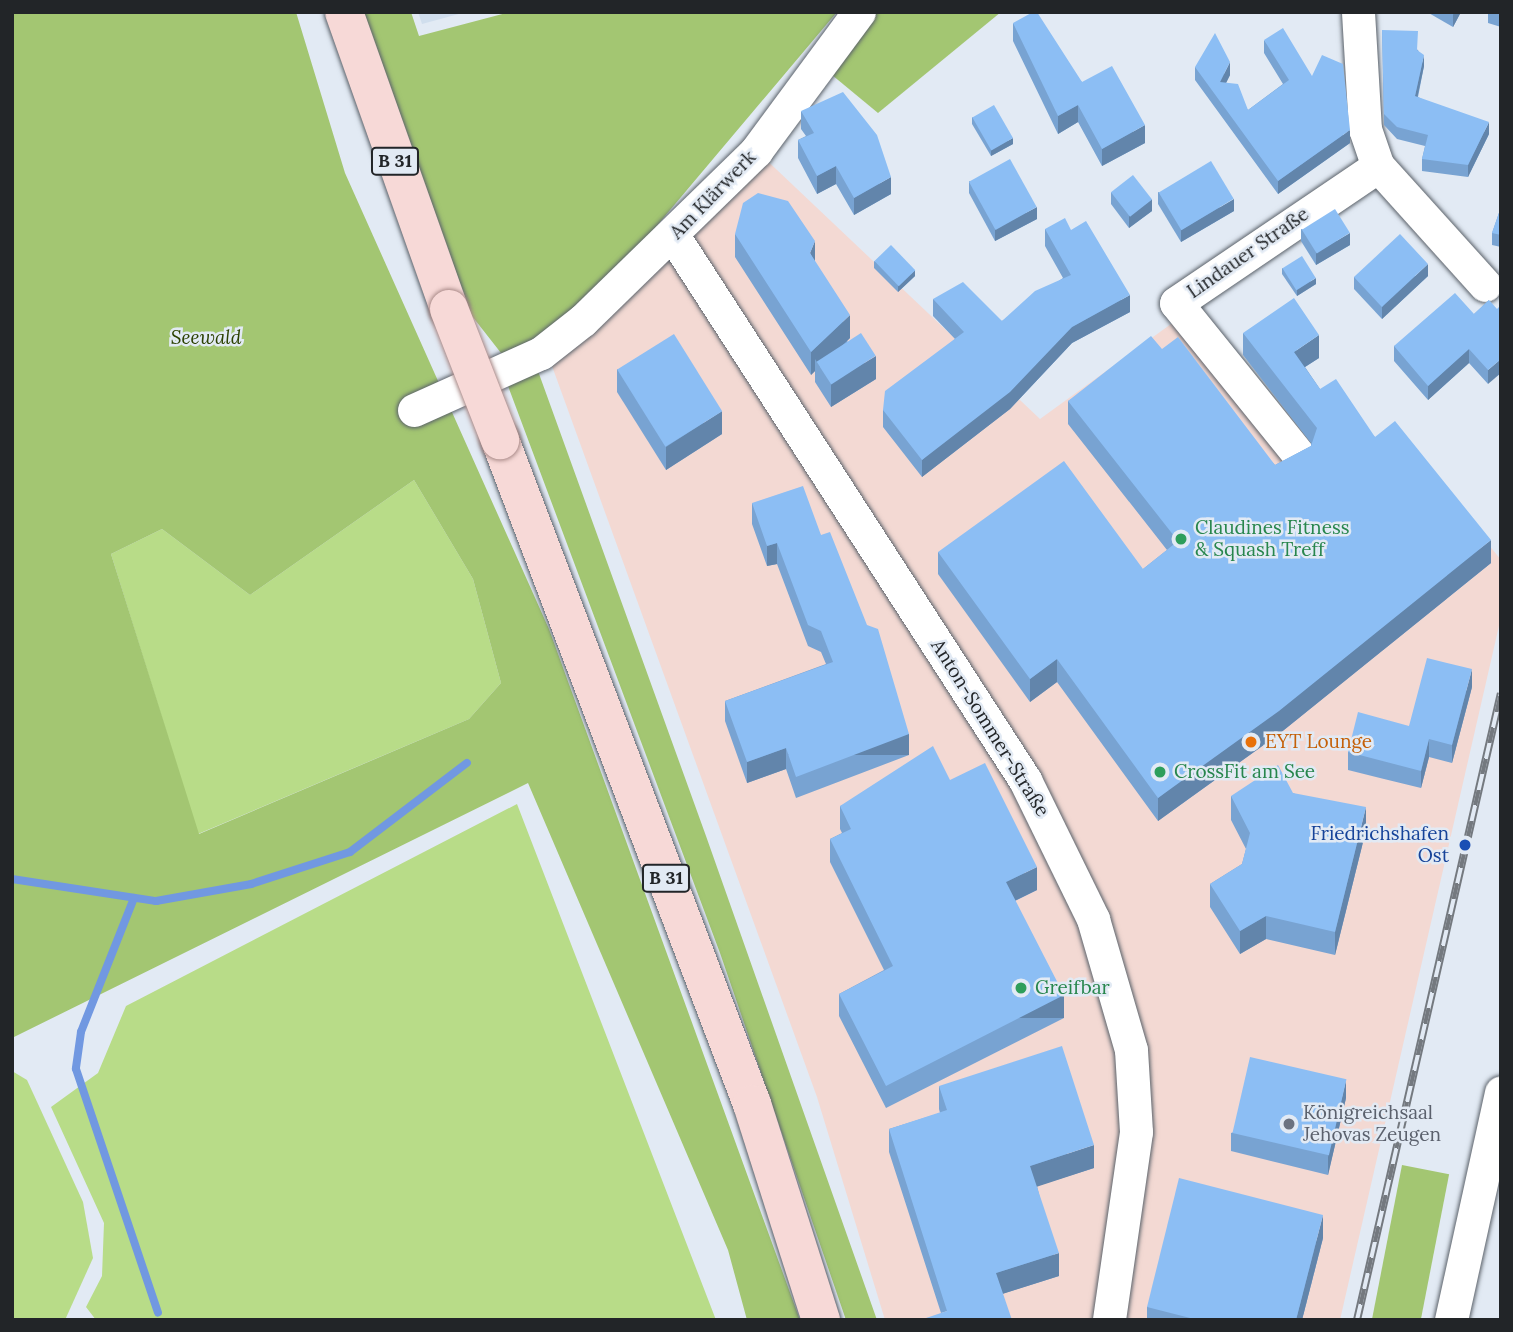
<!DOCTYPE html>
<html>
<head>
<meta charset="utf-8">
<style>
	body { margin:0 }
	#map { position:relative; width:1513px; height:1332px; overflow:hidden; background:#e2eaf4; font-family:Lora,serif }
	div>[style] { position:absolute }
	.commercial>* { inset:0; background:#f3d9d3 }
	.built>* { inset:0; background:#d0deed }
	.green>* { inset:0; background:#b8dc88 }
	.forest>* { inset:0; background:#a3c672; transform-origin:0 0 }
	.stream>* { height:8px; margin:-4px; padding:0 4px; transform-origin:4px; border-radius:4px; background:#7198e1 }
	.roads { filter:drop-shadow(0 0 2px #5b626a) drop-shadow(0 0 2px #5b626a) }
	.minor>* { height:33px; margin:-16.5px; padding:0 16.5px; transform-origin:16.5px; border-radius:16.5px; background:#fff }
	.primary>* { height:38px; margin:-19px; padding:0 19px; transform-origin:19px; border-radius:19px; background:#f7d9d7 }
	.rail>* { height:8px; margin-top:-4px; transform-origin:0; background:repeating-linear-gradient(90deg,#e2eaf4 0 16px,#74797f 0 32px); box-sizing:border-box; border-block:2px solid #74797f }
	.bridges { filter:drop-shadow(0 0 2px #a98a88) drop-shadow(0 0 2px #a98a88) }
	.primary-bridge>* { height:38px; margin:-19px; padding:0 19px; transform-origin:19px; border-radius:19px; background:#f7d9d7 }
	.wall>* { inset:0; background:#78a3d2 }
	.shaded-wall>* { inset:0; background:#6285ab; transform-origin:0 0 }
	.building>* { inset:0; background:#8cbef4; transform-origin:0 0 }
	.dots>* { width:19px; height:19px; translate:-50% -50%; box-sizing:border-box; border:4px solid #e2eaf4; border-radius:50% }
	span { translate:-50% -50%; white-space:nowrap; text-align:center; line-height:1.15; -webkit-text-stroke:5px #e2eaf4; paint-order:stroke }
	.shield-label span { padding:2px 5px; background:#e2eaf4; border:2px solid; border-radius:5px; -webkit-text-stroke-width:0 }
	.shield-label { font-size:18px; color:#222528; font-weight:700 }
	.street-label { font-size:19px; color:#222528 }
	.park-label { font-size:19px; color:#2b4000; font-style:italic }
	.leisure-label { font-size:19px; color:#27864d }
	.left { translate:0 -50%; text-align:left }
	.food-label { font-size:19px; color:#c56008 }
	.transit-label { font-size:19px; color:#164399 }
	.right { translate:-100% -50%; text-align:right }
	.worship-label { font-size:19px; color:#5b616d }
	.frame { position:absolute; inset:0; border:14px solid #222528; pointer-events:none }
</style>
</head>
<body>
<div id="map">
	<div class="commercial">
		<i style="clip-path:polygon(759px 153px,1040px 419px,1182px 316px,1320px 490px,1401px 436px,1501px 560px,1501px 617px,1340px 1320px,885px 1320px,817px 1097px,548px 355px)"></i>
	</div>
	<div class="built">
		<i style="clip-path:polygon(418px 12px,466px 12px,422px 24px)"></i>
	</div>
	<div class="green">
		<i style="clip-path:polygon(414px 480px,473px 579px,501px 683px,469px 719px,198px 834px,111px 554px,162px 529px,250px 595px)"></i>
		<i style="clip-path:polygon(517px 804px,716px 1320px,96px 1320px,86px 1307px,102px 1276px,104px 1223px,51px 1107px,98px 1073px,126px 1006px)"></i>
		<i style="clip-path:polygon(12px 1071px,27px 1080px,83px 1202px,93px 1258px,65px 1320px,12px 1320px)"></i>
	</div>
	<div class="forest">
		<i style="clip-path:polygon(evenodd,12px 12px,296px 12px,345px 173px,549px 629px,800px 1320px,747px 1320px,728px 1250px,528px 783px,12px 1038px,12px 12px,414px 480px,473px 579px,501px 683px,469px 719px,199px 834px,111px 554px,162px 529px,250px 595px,414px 480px)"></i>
		<i style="clip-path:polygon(360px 12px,411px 12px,419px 36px,510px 12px,837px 12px,590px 305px,534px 349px,501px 353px,472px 316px)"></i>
		<i style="clip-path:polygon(865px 12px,1001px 12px,878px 113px,826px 70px)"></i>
		<i style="clip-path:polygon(538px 371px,706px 836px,877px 1320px,846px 1320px,720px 953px,508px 386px)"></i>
		<i style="left:1402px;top:1165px;width:48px;height:159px;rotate:11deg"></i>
	</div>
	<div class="stream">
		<i style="left:12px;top:879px;width:146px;rotate:8.7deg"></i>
		<i style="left:156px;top:901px;width:97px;rotate:-10.1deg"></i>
		<i style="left:251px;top:884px;width:104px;rotate:-17.9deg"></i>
		<i style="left:350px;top:852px;width:147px;rotate:-37.3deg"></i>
		<i style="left:134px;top:898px;width:144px;rotate:111.6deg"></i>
		<i style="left:81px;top:1032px;width:37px;rotate:98deg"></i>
		<i style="left:76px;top:1069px;width:257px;rotate:71.4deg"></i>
	</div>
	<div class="roads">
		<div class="minor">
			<i style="left:1358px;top:12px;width:117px;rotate:86.6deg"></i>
			<i style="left:1365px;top:129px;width:39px;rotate:71deg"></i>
			<i style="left:674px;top:237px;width:647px;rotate:57.12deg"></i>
			<i style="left:1025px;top:780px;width:155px;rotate:63.9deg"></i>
			<i style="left:1093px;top:919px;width:136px;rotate:73.8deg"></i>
			<i style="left:1131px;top:1050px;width:82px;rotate:86.5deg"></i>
			<i style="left:1136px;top:1132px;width:190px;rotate:98.2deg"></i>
			<i style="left:414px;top:410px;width:139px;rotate:-24.2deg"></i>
			<i style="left:541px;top:353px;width:53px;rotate:-38.2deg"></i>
			<i style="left:583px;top:320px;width:242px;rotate:-44.3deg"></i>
			<i style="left:756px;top:151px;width:173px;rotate:-53.5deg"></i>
			<i style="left:1298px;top:454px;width:194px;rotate:-128.9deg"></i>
			<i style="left:1176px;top:303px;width:244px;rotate:-34.1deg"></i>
			<i style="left:1378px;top:166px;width:160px;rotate:48deg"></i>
			<i style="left:1451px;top:1320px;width:233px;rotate:-77.6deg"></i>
		</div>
		<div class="primary">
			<i style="left:344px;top:12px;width:315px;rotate:70.5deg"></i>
			<i style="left:500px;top:440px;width:710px;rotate:69.22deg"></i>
			<i style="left:752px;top:1104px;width:227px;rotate:72.3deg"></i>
		</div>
	</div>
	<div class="rail">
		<i style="left:1357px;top:1320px;width:643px;rotate:-77.07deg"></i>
	</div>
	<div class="bridges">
		<div class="primary-bridge">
			<i style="left:449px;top:309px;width:141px;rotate:68.7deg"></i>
		</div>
	</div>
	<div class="wall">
		<i style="clip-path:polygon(1427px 12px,1461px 12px,1453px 27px)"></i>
		<i style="clip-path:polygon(1488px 12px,1501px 12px,1501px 27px,1488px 23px)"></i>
		<i style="clip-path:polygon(1013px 23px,1082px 82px,1145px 143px,1102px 166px,1078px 122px,1058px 134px,1013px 41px)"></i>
		<i style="clip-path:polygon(1382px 30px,1418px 50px,1424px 66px,1418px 97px,1489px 134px,1468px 177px,1422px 171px,1422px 159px,1425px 146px,1397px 139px,1384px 125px)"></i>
		<i style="clip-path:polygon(1264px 40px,1350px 143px,1278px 194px,1195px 80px,1195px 67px,1230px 75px,1226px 83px,1248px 110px,1283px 84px,1264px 53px)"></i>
		<i style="clip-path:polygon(801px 111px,891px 194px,854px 215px,836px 184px,817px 194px,798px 158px,798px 140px,806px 136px,801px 129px)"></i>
		<i style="clip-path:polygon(972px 117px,1013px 144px,991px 156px,972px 124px)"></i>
		<i style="clip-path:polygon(969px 181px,1037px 219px,995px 241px,969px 193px)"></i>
		<i style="clip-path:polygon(1111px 192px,1152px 211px,1129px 228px,1111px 204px)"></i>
		<i style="clip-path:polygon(1158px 192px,1234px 211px,1181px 242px,1158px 204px)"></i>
		<i style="clip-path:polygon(1501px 207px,1501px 247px,1492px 245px,1492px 233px)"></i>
		<i style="clip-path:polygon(1045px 229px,1071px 230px,1130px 312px,1072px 343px,1010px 409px,922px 477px,883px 427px,883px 410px,955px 339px,933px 316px,933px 299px,1002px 321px,1063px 278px,1045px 246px)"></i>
		<i style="clip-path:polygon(1301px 229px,1350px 245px,1316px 265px,1301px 241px)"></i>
		<i style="clip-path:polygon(735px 234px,815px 262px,850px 338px,847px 341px,876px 379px,831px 407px,815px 382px,815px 371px,811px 375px,735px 257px)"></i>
		<i style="clip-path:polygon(874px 261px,915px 276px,898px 292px,874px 268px)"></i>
		<i style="clip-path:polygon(1282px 268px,1316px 284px,1297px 296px,1282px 274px)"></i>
		<i style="clip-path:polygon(1428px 276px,1382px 319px,1354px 289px,1354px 277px)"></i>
		<i style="clip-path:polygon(1489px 300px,1488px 384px,1469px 363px,1428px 400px,1394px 361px,1394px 346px,1474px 314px)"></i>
		<i style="clip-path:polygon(1243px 333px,1319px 358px,1305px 367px,1320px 389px,1375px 437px,1491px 563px,1279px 734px,1158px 821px,1057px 682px,1030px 702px,938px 574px,938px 552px,1143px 569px,1167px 550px,1068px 424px,1068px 401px,1162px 349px,1275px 465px,1311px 446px,1311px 443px,1243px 355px)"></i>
		<i style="clip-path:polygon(617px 369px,722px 434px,666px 470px,617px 392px)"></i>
		<i style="clip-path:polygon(752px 503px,821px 535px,909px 755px,796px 798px,786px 769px,747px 783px,725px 721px,725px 701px,826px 664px,821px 652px,808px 646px,777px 564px,767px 566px,752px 524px)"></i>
		<i style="clip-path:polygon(1472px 687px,1452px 763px,1429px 757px,1421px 788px,1348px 770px,1348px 752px,1409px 726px)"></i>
		<i style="clip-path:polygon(950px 780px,1037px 890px,1015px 901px,1064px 1018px,886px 1108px,839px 1016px,839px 994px,884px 970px,830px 862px,830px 839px,842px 833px,840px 829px,840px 806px)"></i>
		<i style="clip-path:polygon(1293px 793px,1366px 830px,1335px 955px,1266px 939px,1240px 954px,1210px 907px,1210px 884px,1242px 864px,1246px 849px,1231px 820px,1231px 796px)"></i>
		<i style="clip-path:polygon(939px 1086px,1094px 1168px,1037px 1186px,1059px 1276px,941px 1313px,889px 1152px,889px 1129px,940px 1113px,939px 1109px)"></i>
		<i style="clip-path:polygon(1346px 1098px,1328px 1175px,1231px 1151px,1231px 1133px)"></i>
		<i style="clip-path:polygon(1323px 1238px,1302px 1320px,1147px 1320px,1147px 1307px)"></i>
	</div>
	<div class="shaded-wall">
		<i style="clip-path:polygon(1454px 12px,1461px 12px,1453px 27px,1453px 15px)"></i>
		<i style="clip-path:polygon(1424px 55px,1424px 66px,1415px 108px,1415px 96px)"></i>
		<i style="clip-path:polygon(1230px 62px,1230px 75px,1220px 95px,1220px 82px)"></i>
		<i style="clip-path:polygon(1078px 105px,1078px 122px,1058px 134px,1058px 116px)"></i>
		<i style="clip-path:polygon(1489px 122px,1489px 134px,1468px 177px,1468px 165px)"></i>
		<i style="clip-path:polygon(1145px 125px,1145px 143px,1102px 166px,1102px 149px)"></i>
		<i style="clip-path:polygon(1350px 130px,1350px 143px,1278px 194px,1278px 181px)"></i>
		<i style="clip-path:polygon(1013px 138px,1013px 144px,991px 156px,991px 150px)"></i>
		<i style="clip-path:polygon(836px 166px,836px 184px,817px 194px,817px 176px)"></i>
		<i style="clip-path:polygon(891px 177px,891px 194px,854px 215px,854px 198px)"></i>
		<i style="clip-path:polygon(1152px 199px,1152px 211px,1129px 228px,1129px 216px)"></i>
		<i style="clip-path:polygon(1234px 199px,1234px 211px,1181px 242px,1181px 230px)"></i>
		<i style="clip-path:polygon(1037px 207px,1037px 219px,995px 241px,995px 229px)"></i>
		<i style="clip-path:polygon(1350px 233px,1350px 245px,1316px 265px,1316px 253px)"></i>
		<i style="clip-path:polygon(815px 241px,815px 264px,810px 253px)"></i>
		<i style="clip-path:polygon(1428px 264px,1428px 276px,1382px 319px,1382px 307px)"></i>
		<i style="clip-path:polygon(915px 270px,915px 276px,898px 292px,898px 286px)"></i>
		<i style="clip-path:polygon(1316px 278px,1316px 284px,1297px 296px,1297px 290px)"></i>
		<i style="clip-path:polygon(1130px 295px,1130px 312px,1072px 343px,1010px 409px,922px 477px,922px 460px,1072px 327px)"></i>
		<i style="clip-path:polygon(850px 315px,850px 338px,820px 367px,815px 359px,815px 371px,811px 375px,811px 352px)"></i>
		<i style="clip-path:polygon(1319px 335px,1319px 358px,1294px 374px,1294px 352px)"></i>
		<i style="clip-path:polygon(1469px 349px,1469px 363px,1428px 400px,1428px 386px)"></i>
		<i style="clip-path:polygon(876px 356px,876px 379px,831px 407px,831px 383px)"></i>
		<i style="clip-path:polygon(1501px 359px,1501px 373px,1488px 384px,1488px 370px)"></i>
		<i style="clip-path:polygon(722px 411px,722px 434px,666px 470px,666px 447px)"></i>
		<i style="clip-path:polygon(1491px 540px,1491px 563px,1279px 734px,1158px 821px,1158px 798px)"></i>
		<i style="clip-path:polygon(777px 543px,777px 564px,767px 566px,767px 546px)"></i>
		<i style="clip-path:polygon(1057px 659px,1057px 682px,1030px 702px,1030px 679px)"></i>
		<i style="clip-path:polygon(1472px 669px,1472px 687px,1452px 763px,1452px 745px)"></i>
		<i style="left:909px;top:734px;width:21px;height:121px;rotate:90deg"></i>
		<i style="clip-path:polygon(1429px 739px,1429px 757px,1421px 788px,1421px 771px)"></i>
		<i style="clip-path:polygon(786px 748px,786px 769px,747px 783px,747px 762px)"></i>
		<i style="clip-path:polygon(1366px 807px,1366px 830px,1335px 955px,1335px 932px)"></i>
		<i style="clip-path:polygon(1037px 867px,1037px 890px,1006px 905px,1006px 882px)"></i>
		<i style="clip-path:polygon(1266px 916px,1266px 939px,1240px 954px,1240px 931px)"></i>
		<i style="left:1064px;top:995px;width:23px;height:200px;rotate:90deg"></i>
		<i style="clip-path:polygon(1346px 1080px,1346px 1098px,1328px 1175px,1328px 1157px)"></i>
		<i style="clip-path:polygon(1094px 1145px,1094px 1168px,1030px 1189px,1030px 1166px)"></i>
		<i style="clip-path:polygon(1323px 1215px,1323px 1238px,1302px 1320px,1296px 1320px)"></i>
		<i style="clip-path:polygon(1059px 1253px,1059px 1276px,996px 1296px,996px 1273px)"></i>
	</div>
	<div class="building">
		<i style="clip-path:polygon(1033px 12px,1037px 12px,1082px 82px,1112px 66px,1145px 125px,1102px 149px,1078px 105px,1058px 116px,1013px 23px)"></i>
		<i style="clip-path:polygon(1283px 28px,1312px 76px,1322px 55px,1343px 64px,1350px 130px,1278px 181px,1195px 67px,1215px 33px,1230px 62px,1220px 82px,1238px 84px,1248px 110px,1289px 80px,1264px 40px)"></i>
		<i style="clip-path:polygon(1382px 30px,1418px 31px,1417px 50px,1424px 55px,1415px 96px,1489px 122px,1468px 165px,1422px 159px,1428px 135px,1397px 127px,1384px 114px)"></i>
		<i style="clip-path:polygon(843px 92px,877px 135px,891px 177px,854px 198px,836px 166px,817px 176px,798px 140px,814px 133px,801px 111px)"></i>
		<i style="left:994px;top:105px;width:38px;height:25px;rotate:60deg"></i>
		<i style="left:1010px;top:159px;width:55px;height:47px;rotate:61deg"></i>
		<i style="left:1211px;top:161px;width:44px;height:61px;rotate:59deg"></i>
		<i style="left:1133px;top:175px;width:31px;height:28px;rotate:52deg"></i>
		<i style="clip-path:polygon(758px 193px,788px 201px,815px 241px,810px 253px,850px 315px,811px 352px,735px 234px,743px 203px)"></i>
		<i style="clip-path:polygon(1501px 207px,1501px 235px,1492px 233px)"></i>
		<i style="left:1335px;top:209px;width:28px;height:39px;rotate:58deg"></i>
		<i style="clip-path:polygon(1065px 218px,1071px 230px,1086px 221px,1130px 295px,1072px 327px,1010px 392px,922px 460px,883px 410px,885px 391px,964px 332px,933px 299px,963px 282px,1002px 321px,1035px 291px,1071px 275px,1045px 229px)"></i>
		<i style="left:1400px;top:234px;width:41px;height:63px;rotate:47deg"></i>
		<i style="left:891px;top:245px;width:35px;height:23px;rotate:46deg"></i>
		<i style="left:1302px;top:256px;width:26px;height:23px;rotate:58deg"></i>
		<i style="clip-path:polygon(1455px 293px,1474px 314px,1489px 300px,1497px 309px,1501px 305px,1501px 359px,1488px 370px,1469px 349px,1428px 386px,1394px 346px)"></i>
		<i style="clip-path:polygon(1294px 298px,1319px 335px,1294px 352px,1320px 389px,1336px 379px,1375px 437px,1395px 421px,1491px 540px,1279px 711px,1158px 798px,1057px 659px,1030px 679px,938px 552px,1064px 461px,1143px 569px,1178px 541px,1068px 401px,1151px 336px,1162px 349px,1178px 337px,1275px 465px,1311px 446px,1317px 428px,1243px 333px)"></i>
		<i style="left:861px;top:333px;width:27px;height:53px;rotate:57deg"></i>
		<i style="left:674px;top:334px;width:91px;height:67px;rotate:58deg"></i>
		<i style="clip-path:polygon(803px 486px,821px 535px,830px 532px,867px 625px,878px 629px,909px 734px,796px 777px,786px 748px,747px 762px,725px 701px,833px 662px,821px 631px,808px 625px,777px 543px,767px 546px,752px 503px)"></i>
		<i style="clip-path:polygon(1427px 658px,1472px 669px,1452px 745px,1429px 739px,1421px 771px,1348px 752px,1358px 712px,1409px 726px)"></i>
		<i style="clip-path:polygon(933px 746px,950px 780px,985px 763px,1037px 867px,1006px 882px,1064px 995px,886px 1086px,839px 994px,893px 966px,830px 839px,851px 829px,840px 806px)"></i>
		<i style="clip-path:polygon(1278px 765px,1293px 793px,1366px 807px,1335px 932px,1266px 916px,1240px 931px,1210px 884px,1242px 864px,1250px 833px,1231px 796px)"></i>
		<i style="clip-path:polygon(1062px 1046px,1094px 1145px,1030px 1166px,1059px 1253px,996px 1273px,1012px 1320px,924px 1320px,923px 1319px,947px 1311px,889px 1129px,947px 1110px,939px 1086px)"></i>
		<i style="left:1250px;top:1057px;width:99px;height:78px;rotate:13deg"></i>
		<i style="clip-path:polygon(1179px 1178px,1323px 1215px,1296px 1320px,1198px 1320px,1147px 1307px)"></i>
	</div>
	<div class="dots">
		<i style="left:1181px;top:539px;background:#2e9e5b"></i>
		<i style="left:1251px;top:742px;background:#e8710a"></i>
		<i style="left:1160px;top:772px;background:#2e9e5b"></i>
		<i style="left:1465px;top:845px;background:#1a4fb4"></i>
		<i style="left:1021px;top:988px;background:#2e9e5b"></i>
		<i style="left:1289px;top:1124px;background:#6b7280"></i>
	</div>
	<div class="shield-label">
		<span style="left:395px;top:161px">B 31</span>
		<span style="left:666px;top:878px">B 31</span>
	</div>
	<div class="street-label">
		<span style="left:713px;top:195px;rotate:-46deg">Am Klärwerk</span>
		<span style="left:1248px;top:253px;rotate:-35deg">Lindauer Straße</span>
		<span style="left:990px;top:728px;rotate:58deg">Anton-Sommer-Straße</span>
	</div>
	<div class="park-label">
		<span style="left:206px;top:338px">Seewald</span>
	</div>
	<div class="leisure-label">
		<span class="left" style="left:1195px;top:539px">Claudines Fitness<br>&amp; Squash Treff</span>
		<span class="left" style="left:1174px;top:772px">CrossFit am See</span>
		<span class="left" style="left:1035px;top:988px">Greifbar</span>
	</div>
	<div class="food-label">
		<span class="left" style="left:1265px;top:742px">EYT Lounge</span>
	</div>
	<div class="transit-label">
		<span class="right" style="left:1449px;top:845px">Friedrichshafen<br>Ost</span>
	</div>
	<div class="worship-label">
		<span class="left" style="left:1303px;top:1124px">Königreichsaal<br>Jehovas Zeugen</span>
	</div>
	<div class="frame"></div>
</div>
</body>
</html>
